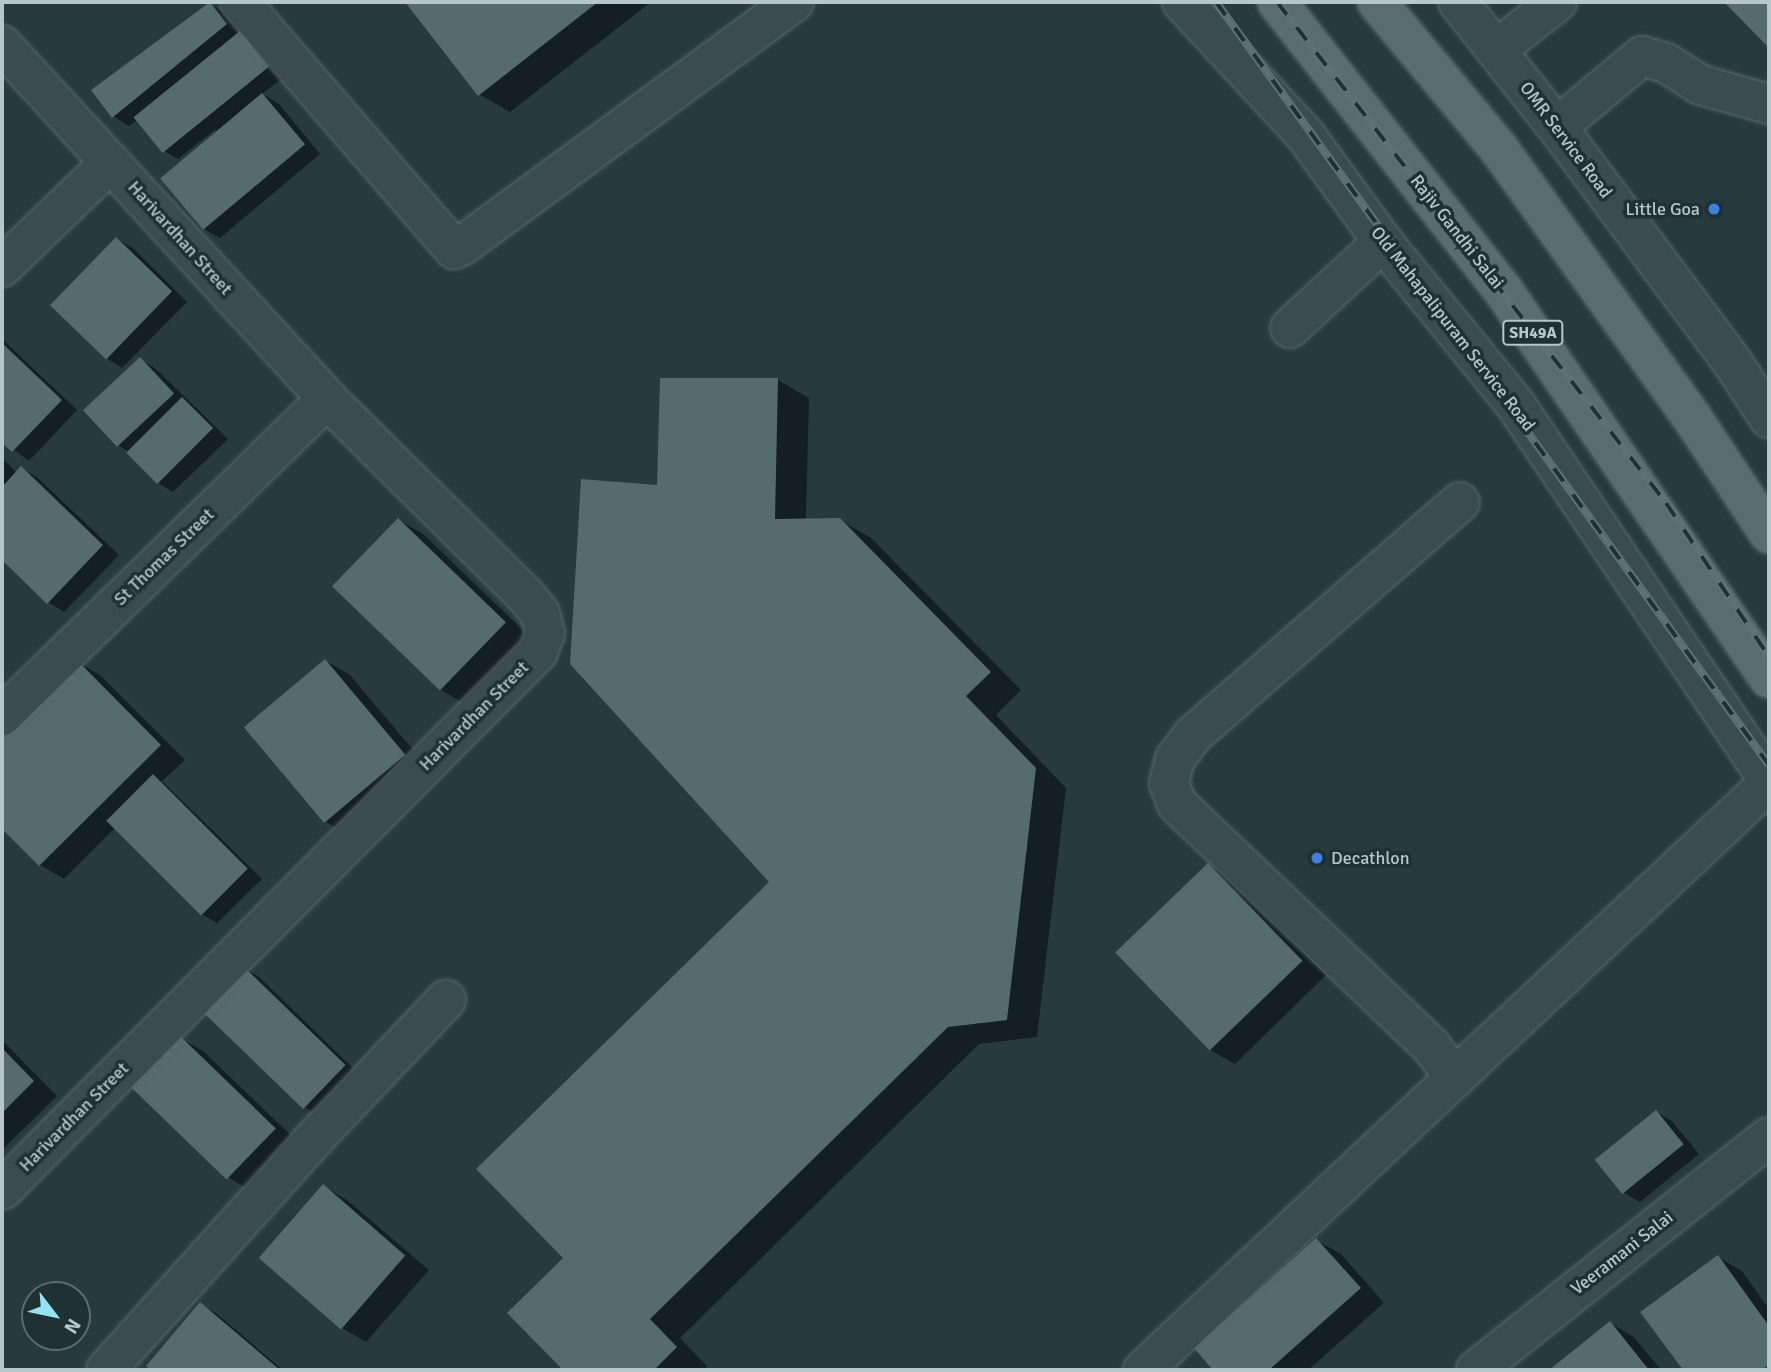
<!DOCTYPE html>
<html>
<head>
<meta charset="utf-8">
<style>
	body { margin:0 }
	#map { position:relative; width:1771px; height:1372px; overflow:hidden; background:#273b3e; font-family:Signika,sans-serif }
	div>[style] { position:absolute }
	.shadow>* { inset:0; background:#0007 }
	.building>* { inset:0; background:#556b6e; transform-origin:0 0 }
	.roads { filter:drop-shadow(0 0 2px #58696c) drop-shadow(0 0 2px #58696c) }
	.minor>* { height:38px; margin:-19px; padding:0 19px; transform-origin:19px; border-radius:19px; background:#3b4c4e }
	.major>* { height:38px; margin:-19px; padding:0 19px; transform-origin:19px; border-radius:19px; background:#596c6e }
	.rail>* { height:8px; margin-top:-4px; transform-origin:0; background:repeating-linear-gradient(90deg,#1f3133 0 16px,#5d7275 0 32px); box-sizing:border-box; border-block:2px solid #5d7275 }
	.dots>* { width:19px; height:19px; translate:-50% -50%; box-sizing:border-box; border:4px solid #1f3133; border-radius:50% }
	span { translate:-50% -50%; white-space:nowrap; text-align:center; line-height:1.15; -webkit-text-stroke:7px #1f3133; paint-order:stroke }
	.shield-label span { padding:2px 5px; background:#1f3133; border:2px solid; border-radius:5px; -webkit-text-stroke-width:0 }
	.shield-label { font-size:16px; color:#b7c6c9; font-weight:700 }
	.street-label { font-size:18px; color:#b7c6c9 }
	.poi-label { font-size:18px; color:#b7c6c9 }
	.right { translate:-100% -50%; text-align:right }
	.left { translate:0 -50%; text-align:left }
	.frame { position:absolute; inset:0; border:4px solid #b7c6c9; pointer-events:none }
	.north { position:absolute; left:21px; top:1281px; width:70px; height:70px; box-sizing:border-box; background:#1f3133; border:2px solid #5c6d6f; border-radius:50%; rotate:122deg; font-size:19px; font-weight:700; line-height:28px; text-align:center; color:#b7c6c9 }
	.north::after { content:''; display:block; margin:auto; width:24px; height:32px; background:#93e3f2; clip-path:polygon(50% 0,100% 100%,50% 72%,0 100%) }
</style>
</head>
<body>
<div id="map">
	<div class="shadow">
		<i style="clip-path:polygon(407px 2px,651px 2px,510px 112px,479px 94px)"></i>
		<i style="clip-path:polygon(210px 4px,226px 14px,284px 77px,262px 94px,279px 104px,320px 154px,220px 238px,204px 229px,216px 129px,178px 159px,161px 149px,138px 119px,129px 126px,113px 116px)"></i>
		<i style="clip-path:polygon(116px 239px,133px 248px,187px 302px,122px 368px,106px 358px)"></i>
		<i style="clip-path:polygon(2px 339px,77px 410px,29px 461px,2px 440px)"></i>
		<i style="clip-path:polygon(140px 359px,156px 369px,228px 439px,173px 492px,157px 482px,128px 451px,119px 446px)"></i>
		<i style="clip-path:polygon(778px 380px,809px 398px,806px 520px,840px 520px,871px 538px,1021px 690px,996px 715px,1066px 788px,1037px 1037px,979px 1044px,680px 1338px,707px 1366px,703px 1370px,565px 1370px,509px 1313px,565px 1258px,772px 882px,659px 487px)"></i>
		<i style="clip-path:polygon(2px 458px,17px 473px,22px 468px,38px 478px,119px 555px,64px 612px,48px 602px,2px 558px)"></i>
		<i style="clip-path:polygon(399px 520px,423px 534px,530px 637px,465px 704px,441px 690px)"></i>
		<i style="clip-path:polygon(76px 661px,100px 675px,185px 760px,162px 781px,262px 879px,217px 923px,201px 914px,115px 828px,64px 879px,40px 865px,2px 826px,2px 734px)"></i>
		<i style="clip-path:polygon(326px 661px,350px 675px,429px 769px,351px 836px,326px 822px,247px 728px)"></i>
		<i style="clip-path:polygon(1209px 865px,1233px 879px,1326px 975px,1235px 1064px,1210px 1050px)"></i>
		<i style="clip-path:polygon(242px 967px,259px 977px,360px 1075px,321px 1116px,304px 1107px,203px 1009px)"></i>
		<i style="clip-path:polygon(178px 1037px,203px 1051px,299px 1143px,253px 1192px,229px 1178px)"></i>
		<i style="clip-path:polygon(2px 1040px,57px 1096px,3px 1149px,2px 1148px)"></i>
		<i style="clip-path:polygon(1656px 1112px,1672px 1121px,1699px 1154px,1640px 1202px,1624px 1193px)"></i>
		<i style="clip-path:polygon(323px 1186px,347px 1200px,429px 1270px,366px 1342px,342px 1328px,261px 1258px)"></i>
		<i style="clip-path:polygon(1316px 1240px,1341px 1254px,1384px 1303px,1308px 1370px,1216px 1370px,1196px 1348px)"></i>
		<i style="clip-path:polygon(1718px 1257px,1742px 1271px,1769px 1309px,1769px 1370px,1685px 1370px,1642px 1312px)"></i>
		<i style="clip-path:polygon(201px 1304px,217px 1314px,283px 1370px,153px 1370px,148px 1366px)"></i>
		<i style="clip-path:polygon(1610px 1323px,1634px 1337px,1661px 1370px,1552px 1370px)"></i>
	</div>
	<div class="building">
		<i style="clip-path:polygon(210px 2px,227px 24px,112px 118px,91px 90px)"></i>
		<i style="clip-path:polygon(405px 2px,598px 2px,478px 96px)"></i>
		<i style="clip-path:polygon(1724px 2px,1769px 2px,1769px 48px)"></i>
		<i style="left:240px;top:31px;width:46px;height:137px;rotate:51deg"></i>
		<i style="left:262px;top:93px;width:67px;height:133px;rotate:50deg"></i>
		<i style="left:116px;top:237px;width:78px;height:95px;rotate:44deg"></i>
		<i style="clip-path:polygon(2px 343px,62px 400px,12px 452px,2px 443px)"></i>
		<i style="left:140px;top:357px;width:50px;height:78px;rotate:47deg"></i>
		<i style="clip-path:polygon(660px 378px,778px 378px,775px 519px,840px 518px,991px 672px,966px 696px,1036px 768px,1007px 1020px,948px 1027px,650px 1319px,677px 1347px,654px 1370px,563px 1370px,507px 1313px,563px 1258px,476px 1169px,769px 882px,570px 664px,581px 479px,657px 485px)"></i>
		<i style="left:182px;top:397px;width:44px;height:79px;rotate:45deg"></i>
		<i style="clip-path:polygon(21px 466px,103px 545px,47px 604px,2px 560px,2px 487px)"></i>
		<i style="left:398px;top:518px;width:150px;height:95px;rotate:44deg"></i>
		<i style="clip-path:polygon(75px 658px,161px 745px,39px 866px,2px 829px,2px 732px)"></i>
		<i style="left:325px;top:659px;width:125px;height:106px;rotate:50deg"></i>
		<i style="left:153px;top:774px;width:134px;height:66px;rotate:45deg"></i>
		<i style="left:1208px;top:863px;width:136px;height:129px;rotate:46deg"></i>
		<i style="left:242px;top:965px;width:144px;height:61px;rotate:44deg"></i>
		<i style="left:178px;top:1034px;width:136px;height:71px;rotate:44deg"></i>
		<i style="clip-path:polygon(2px 1048px,34px 1081px,2px 1113px)"></i>
		<i style="left:1656px;top:1110px;width:44px;height:79px;rotate:51deg"></i>
		<i style="left:323px;top:1184px;width:109px;height:98px;rotate:41deg"></i>
		<i style="clip-path:polygon(1316px 1238px,1361px 1288px,1269px 1370px,1213px 1370px,1194px 1348px)"></i>
		<i style="clip-path:polygon(1718px 1255px,1769px 1326px,1769px 1365px,1762px 1370px,1683px 1370px,1640px 1312px)"></i>
		<i style="clip-path:polygon(200px 1302px,280px 1370px,150px 1370px,146px 1366px)"></i>
		<i style="clip-path:polygon(1610px 1321px,1649px 1370px,1549px 1370px)"></i>
	</div>
	<div class="roads">
		<div class="minor">
			<i style="left:240px;top:2px;width:327px;rotate:49.1deg"></i>
			<i style="left:454px;top:249px;width:10px;rotate:-24deg"></i>
			<i style="left:463px;top:245px;width:411px;rotate:-36.3deg"></i>
			<i style="left:1182px;top:2px;width:183px;rotate:47.2deg"></i>
			<i style="left:1306px;top:136px;width:131px;rotate:54deg"></i>
			<i style="left:1383px;top:242px;width:209px;rotate:50.8deg"></i>
			<i style="left:1515px;top:404px;width:454px;rotate:56deg"></i>
			<i style="left:1458px;top:2px;width:159px;rotate:51.6deg"></i>
			<i style="left:1557px;top:127px;width:294px;rotate:53.3deg"></i>
			<i style="left:1733px;top:363px;width:66px;rotate:56.8deg"></i>
			<i style="left:2px;top:45px;width:481px;rotate:47.4deg"></i>
			<i style="left:327px;top:399px;width:280px;rotate:44.7deg"></i>
			<i style="left:526px;top:596px;width:22px;rotate:51deg"></i>
			<i style="left:540px;top:613px;width:21px;rotate:76deg"></i>
			<i style="left:545px;top:633px;width:20px;rotate:110deg"></i>
			<i style="left:538px;top:652px;width:759px;rotate:134.89deg"></i>
			<i style="left:1497px;top:49px;width:76px;rotate:-38.1deg"></i>
			<i style="left:1557px;top:127px;width:111px;rotate:-39.9deg"></i>
			<i style="left:1642px;top:56px;width:25px;rotate:16deg"></i>
			<i style="left:1666px;top:63px;width:41px;rotate:32.2deg"></i>
			<i style="left:1701px;top:85px;width:71px;rotate:15.6deg"></i>
			<i style="left:2px;top:267px;width:150px;rotate:-43.9deg"></i>
			<i style="left:1290px;top:328px;width:127px;rotate:-42.8deg"></i>
			<i style="left:2px;top:716px;width:454px;rotate:-44.3deg"></i>
			<i style="left:1455px;top:1078px;width:39px;rotate:-127deg"></i>
			<i style="left:1432px;top:1047px;width:352px;rotate:-136.4deg"></i>
			<i style="left:1177px;top:804px;width:22px;rotate:-111deg"></i>
			<i style="left:1169px;top:783px;width:25px;rotate:-76deg"></i>
			<i style="left:1175px;top:759px;width:30px;rotate:-53deg"></i>
			<i style="left:1193px;top:735px;width:354px;rotate:-41.1deg"></i>
			<i style="left:106px;top:1370px;width:311px;rotate:-48deg"></i>
			<i style="left:314px;top:1139px;width:192px;rotate:-46.5deg"></i>
			<i style="left:1143px;top:1370px;width:858px;rotate:-43.16deg"></i>
			<i style="left:1476px;top:1370px;width:374px;rotate:-38.5deg"></i>
		</div>
		<div class="major">
			<i style="left:1277px;top:2px;width:370px;rotate:51.9deg"></i>
			<i style="left:1505px;top:293px;width:467px;rotate:55.6deg"></i>
			<i style="left:1377px;top:2px;width:191px;rotate:50.3deg"></i>
			<i style="left:1499px;top:149px;width:329px;rotate:54.3deg"></i>
			<i style="left:1691px;top:416px;width:141px;rotate:56.5deg"></i>
		</div>
	</div>
	<div class="rail">
		<i style="left:1216px;top:2px;width:942px;rotate:54.07deg"></i>
		<i style="left:1277px;top:2px;width:634px;rotate:52.17deg"></i>
		<i style="left:1666px;top:503px;width:185px;rotate:56.2deg"></i>
	</div>
	<div class="dots">
		<i style="left:1714px;top:209px;background:#3f7fe0"></i>
		<i style="left:1317px;top:858px;background:#3f7fe0"></i>
	</div>
	<div class="shield-label">
		<span style="left:1533px;top:333px">SH49A</span>
	</div>
	<div class="street-label">
		<span style="left:1566px;top:140px;rotate:53deg">OMR Service Road</span>
		<span style="left:1457px;top:232px;rotate:52deg">Rajiv Gandhi Salai</span>
		<span style="left:180px;top:238px;rotate:48deg">Harivardhan Street</span>
		<span style="left:1453px;top:329px;rotate:52deg">Old Mahapalipuram Service Road</span>
		<span style="left:164px;top:557px;rotate:-44deg">St Thomas Street</span>
		<span style="left:474px;top:716px;rotate:-45deg">Harivardhan Street</span>
		<span style="left:74px;top:1117px;rotate:-45deg">Harivardhan Street</span>
		<span style="left:1622px;top:1253px;rotate:-38deg">Veeramani Salai</span>
	</div>
	<div class="poi-label">
		<span class="right" style="left:1700px;top:209px">Little Goa</span>
		<span class="left" style="left:1331px;top:858px">Decathlon</span>
	</div>
	<div class="frame"></div>
	<div class="north">N</div>
</div>
</body>
</html>
